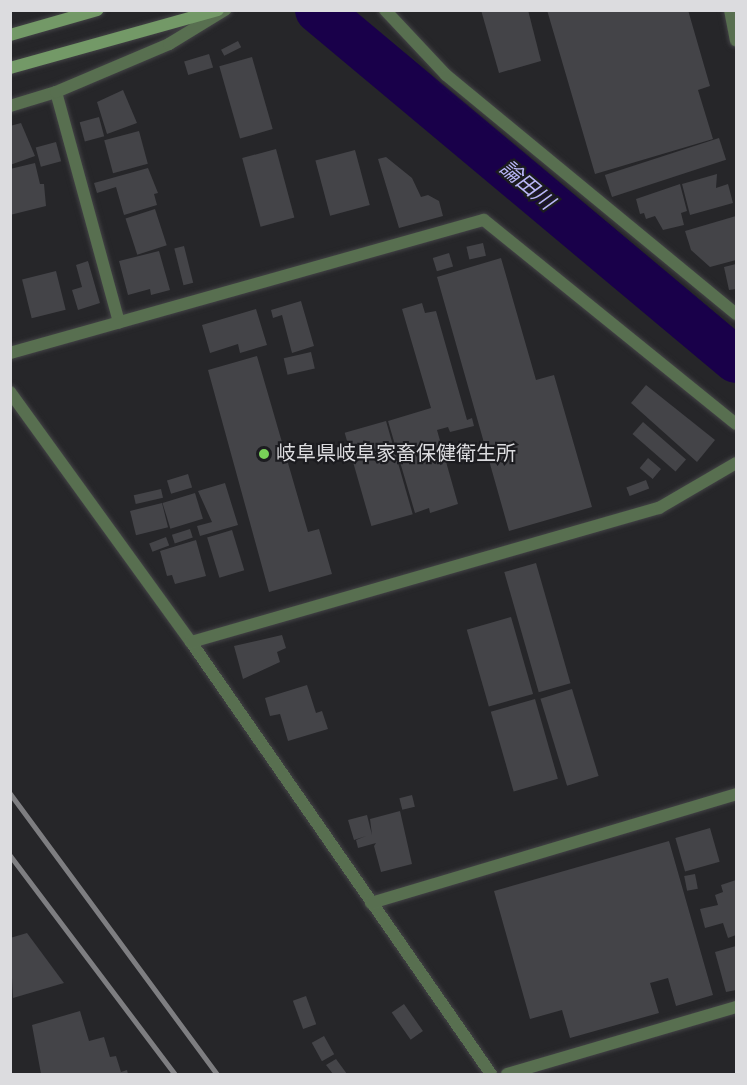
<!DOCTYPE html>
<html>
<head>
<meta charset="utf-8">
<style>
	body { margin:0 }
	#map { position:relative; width:747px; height:1085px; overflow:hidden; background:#262629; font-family:"Source Sans 3","Noto Sans JP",sans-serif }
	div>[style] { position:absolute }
	.river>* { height:46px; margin:-23px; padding:0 23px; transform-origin:23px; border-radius:23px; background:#19004a }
	.building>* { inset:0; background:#444448; transform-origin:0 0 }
	.roads { filter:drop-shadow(0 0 2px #434346) drop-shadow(0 0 2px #434346) }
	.minor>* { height:12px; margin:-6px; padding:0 6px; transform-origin:6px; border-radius:6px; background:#586f50 }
	.tertiary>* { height:12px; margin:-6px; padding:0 6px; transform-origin:6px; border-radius:6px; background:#586f50 }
	.secondary>* { height:12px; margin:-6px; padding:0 6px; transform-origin:6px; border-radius:6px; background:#739967 }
	.rail>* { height:4.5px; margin:-2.25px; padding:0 2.25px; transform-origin:2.25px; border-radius:2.25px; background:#7e7e81 }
	.dots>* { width:16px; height:16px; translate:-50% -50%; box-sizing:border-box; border:3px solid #1c1c20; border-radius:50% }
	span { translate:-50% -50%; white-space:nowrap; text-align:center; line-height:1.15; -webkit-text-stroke:4.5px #1c1c20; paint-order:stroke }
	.poi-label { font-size:20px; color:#dcdcdf }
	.left { translate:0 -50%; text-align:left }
	.water-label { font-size:21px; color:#bab7f8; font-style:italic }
	.frame { position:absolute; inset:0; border:12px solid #dcdcdf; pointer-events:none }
</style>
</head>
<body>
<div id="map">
	<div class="river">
		<i style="left:318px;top:10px;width:545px;rotate:39.94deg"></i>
	</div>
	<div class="building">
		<i style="clip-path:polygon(481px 10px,528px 10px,541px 61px,499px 73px)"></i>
		<i style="clip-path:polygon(547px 10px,688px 10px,710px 86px,698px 90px,713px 139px,595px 174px)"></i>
		<i style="left:238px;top:41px;width:7px;height:19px;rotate:63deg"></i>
		<i style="left:209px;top:54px;width:14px;height:26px;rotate:73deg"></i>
		<i style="left:252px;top:57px;width:75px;height:34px;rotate:74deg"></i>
		<i style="clip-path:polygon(123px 90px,137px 123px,107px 134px,97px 102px)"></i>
		<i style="left:99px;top:117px;width:20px;height:20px;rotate:75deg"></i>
		<i style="clip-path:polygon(21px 123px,35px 156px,10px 165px,10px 126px)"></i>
		<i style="left:139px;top:131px;width:34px;height:36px;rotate:75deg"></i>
		<i style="left:719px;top:138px;width:23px;height:120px;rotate:72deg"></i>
		<i style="left:56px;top:142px;width:20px;height:21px;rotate:75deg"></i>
		<i style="left:276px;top:149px;width:71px;height:35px;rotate:75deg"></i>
		<i style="left:355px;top:150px;width:57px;height:41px;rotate:75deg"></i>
		<i style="clip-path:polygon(386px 157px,412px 178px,421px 197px,428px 195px,439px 201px,443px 216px,399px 228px,378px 159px)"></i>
		<i style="clip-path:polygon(35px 163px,40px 184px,44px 184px,46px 206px,10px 215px,10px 169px)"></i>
		<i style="clip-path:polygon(148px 168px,158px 193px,154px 194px,157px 205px,124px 215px,116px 187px,97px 193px,94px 183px)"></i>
		<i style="clip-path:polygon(717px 174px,716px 188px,728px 184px,733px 203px,690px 215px,682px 184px)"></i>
		<i style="clip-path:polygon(680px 184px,687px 211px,681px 213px,684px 225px,663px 230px,655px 216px,646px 219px,644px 213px,640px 214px,636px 199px)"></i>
		<i style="left:155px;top:209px;width:38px;height:31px;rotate:72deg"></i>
		<i style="clip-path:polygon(736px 216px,736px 260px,710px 267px,691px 250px,685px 231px)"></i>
		<i style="left:483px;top:243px;width:13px;height:17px;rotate:77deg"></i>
		<i style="left:184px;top:246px;width:38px;height:10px;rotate:76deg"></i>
		<i style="clip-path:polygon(159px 251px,170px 290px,151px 295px,150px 289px,128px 295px,119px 261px)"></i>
		<i style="left:449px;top:253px;width:14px;height:17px;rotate:73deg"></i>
		<i style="clip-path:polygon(501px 258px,536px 380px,554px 375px,592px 507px,509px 531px,437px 277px)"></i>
		<i style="clip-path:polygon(88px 261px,100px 303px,78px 310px,72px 290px,82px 287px,76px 265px)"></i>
		<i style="clip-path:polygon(736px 264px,736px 289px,729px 290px,724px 267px)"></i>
		<i style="left:56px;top:271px;width:40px;height:35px;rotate:76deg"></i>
		<i style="clip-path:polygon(301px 301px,314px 346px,292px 353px,282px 315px,273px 318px,271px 310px)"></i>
		<i style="clip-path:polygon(422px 303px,425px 313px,436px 311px,467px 420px,472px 418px,474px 426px,450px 432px,448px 427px,437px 430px,458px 504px,430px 513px,429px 508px,415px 513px,388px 421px,431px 408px,402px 309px)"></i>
		<i style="clip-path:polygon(256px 309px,267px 345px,240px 353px,238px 344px,210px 353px,202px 325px)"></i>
		<i style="left:311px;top:352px;width:17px;height:28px;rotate:77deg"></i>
		<i style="clip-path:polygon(257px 356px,308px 532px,319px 529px,332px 574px,269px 592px,208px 370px)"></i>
		<i style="clip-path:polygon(646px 385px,715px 440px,697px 462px,631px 403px)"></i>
		<i style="left:386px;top:421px;width:97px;height:43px;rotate:74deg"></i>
		<i style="left:643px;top:422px;width:57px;height:16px;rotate:41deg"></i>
		<i style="left:648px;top:458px;width:17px;height:13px;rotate:40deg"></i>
		<i style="left:188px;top:474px;width:14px;height:22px;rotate:73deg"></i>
		<i style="left:646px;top:480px;width:9px;height:21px;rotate:69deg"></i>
		<i style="clip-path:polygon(225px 483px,238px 525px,200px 536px,197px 526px,212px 522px,198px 491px)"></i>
		<i style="left:161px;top:489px;width:9px;height:28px;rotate:77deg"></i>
		<i style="left:195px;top:493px;width:27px;height:34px;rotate:73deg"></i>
		<i style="left:162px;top:503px;width:25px;height:33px;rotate:76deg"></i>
		<i style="left:190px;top:529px;width:9px;height:19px;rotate:72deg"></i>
		<i style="left:232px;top:530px;width:42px;height:26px;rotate:73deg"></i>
		<i style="left:166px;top:537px;width:9px;height:18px;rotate:69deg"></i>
		<i style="clip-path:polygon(196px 540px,206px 576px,175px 584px,172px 575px,167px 576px,160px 551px)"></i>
		<i style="left:536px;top:563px;width:125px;height:33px;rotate:74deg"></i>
		<i style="left:511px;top:617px;width:80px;height:46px;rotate:74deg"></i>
		<i style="clip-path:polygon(282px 635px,286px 648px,277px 652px,280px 662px,243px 679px,234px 646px)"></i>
		<i style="clip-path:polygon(307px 685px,316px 713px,322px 711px,328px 729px,288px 741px,280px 714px,270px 716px,265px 698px)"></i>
		<i style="left:572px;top:689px;width:91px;height:33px;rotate:73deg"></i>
		<i style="left:535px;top:699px;width:83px;height:46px;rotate:74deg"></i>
		<i style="left:412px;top:795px;width:12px;height:13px;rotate:76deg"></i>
		<i style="clip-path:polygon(400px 811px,412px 864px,381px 872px,374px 846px,376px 843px,358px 848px,356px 840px,366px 836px,354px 840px,348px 820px,367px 815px,372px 835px,370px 819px)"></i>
		<i style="left:710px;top:828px;width:35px;height:36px;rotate:74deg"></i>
		<i style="clip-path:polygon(669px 841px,713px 995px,676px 1006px,668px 978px,650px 983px,659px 1013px,570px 1038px,562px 1010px,530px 1019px,494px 891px)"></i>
		<i style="left:695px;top:874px;width:15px;height:11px;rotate:79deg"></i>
		<i style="clip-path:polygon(736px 880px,736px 935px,728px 938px,723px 923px,705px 928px,700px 909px,718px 905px,715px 895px,723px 892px,721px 885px)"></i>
		<i style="clip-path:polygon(27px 933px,64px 983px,13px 998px,10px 938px)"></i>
		<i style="clip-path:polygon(736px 946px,736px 990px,726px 992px,715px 952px)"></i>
		<i style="left:306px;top:996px;width:30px;height:14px;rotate:70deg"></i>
		<i style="left:404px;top:1004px;width:33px;height:15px;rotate:55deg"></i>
		<i style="clip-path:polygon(80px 1011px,89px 1041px,104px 1037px,110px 1057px,116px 1056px,121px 1072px,127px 1070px,128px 1074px,41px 1074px,32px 1025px)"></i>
		<i style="left:324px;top:1036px;width:21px;height:14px;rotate:61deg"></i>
		<i style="clip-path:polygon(336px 1059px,347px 1074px,333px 1074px,326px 1065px)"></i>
	</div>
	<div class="roads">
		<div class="minor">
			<i style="left:385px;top:10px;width:89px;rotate:46.8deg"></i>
			<i style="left:446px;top:75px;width:376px;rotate:39.5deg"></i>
			<i style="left:56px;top:92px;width:239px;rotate:74.7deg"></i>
			<i style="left:10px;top:106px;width:48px;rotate:-16.9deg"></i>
			<i style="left:56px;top:92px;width:123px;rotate:-23deg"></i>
			<i style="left:169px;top:44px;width:66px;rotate:-31.3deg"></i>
			<i style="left:10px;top:353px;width:492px;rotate:-15.7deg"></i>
			<i style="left:484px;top:220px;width:324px;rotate:39deg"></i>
			<i style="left:10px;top:392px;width:309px;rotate:54.1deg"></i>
			<i style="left:191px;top:642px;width:526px;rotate:55.22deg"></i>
			<i style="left:191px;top:642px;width:487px;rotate:-16deg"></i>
			<i style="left:659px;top:508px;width:89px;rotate:-30.3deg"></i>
			<i style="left:371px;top:903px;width:381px;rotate:-16.6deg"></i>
			<i style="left:507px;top:1074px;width:239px;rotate:-16.3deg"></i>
		</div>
		<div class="tertiary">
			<i style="left:730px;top:10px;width:31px;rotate:79deg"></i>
		</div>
		<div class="secondary">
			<i style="left:10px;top:35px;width:91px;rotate:-16deg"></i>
			<i style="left:10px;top:68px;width:216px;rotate:-15.6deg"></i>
		</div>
	</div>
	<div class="rail">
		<i style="left:10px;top:793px;width:349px;rotate:53.6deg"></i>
		<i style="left:10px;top:855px;width:274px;rotate:53deg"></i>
	</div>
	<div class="dots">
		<i style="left:264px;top:454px;background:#78d158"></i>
	</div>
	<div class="poi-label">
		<span class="left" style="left:276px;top:454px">岐阜県岐阜家畜保健衛生所</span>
	</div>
	<div class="water-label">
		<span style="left:527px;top:185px;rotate:40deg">論田川</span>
	</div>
	<div class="frame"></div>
</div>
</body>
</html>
